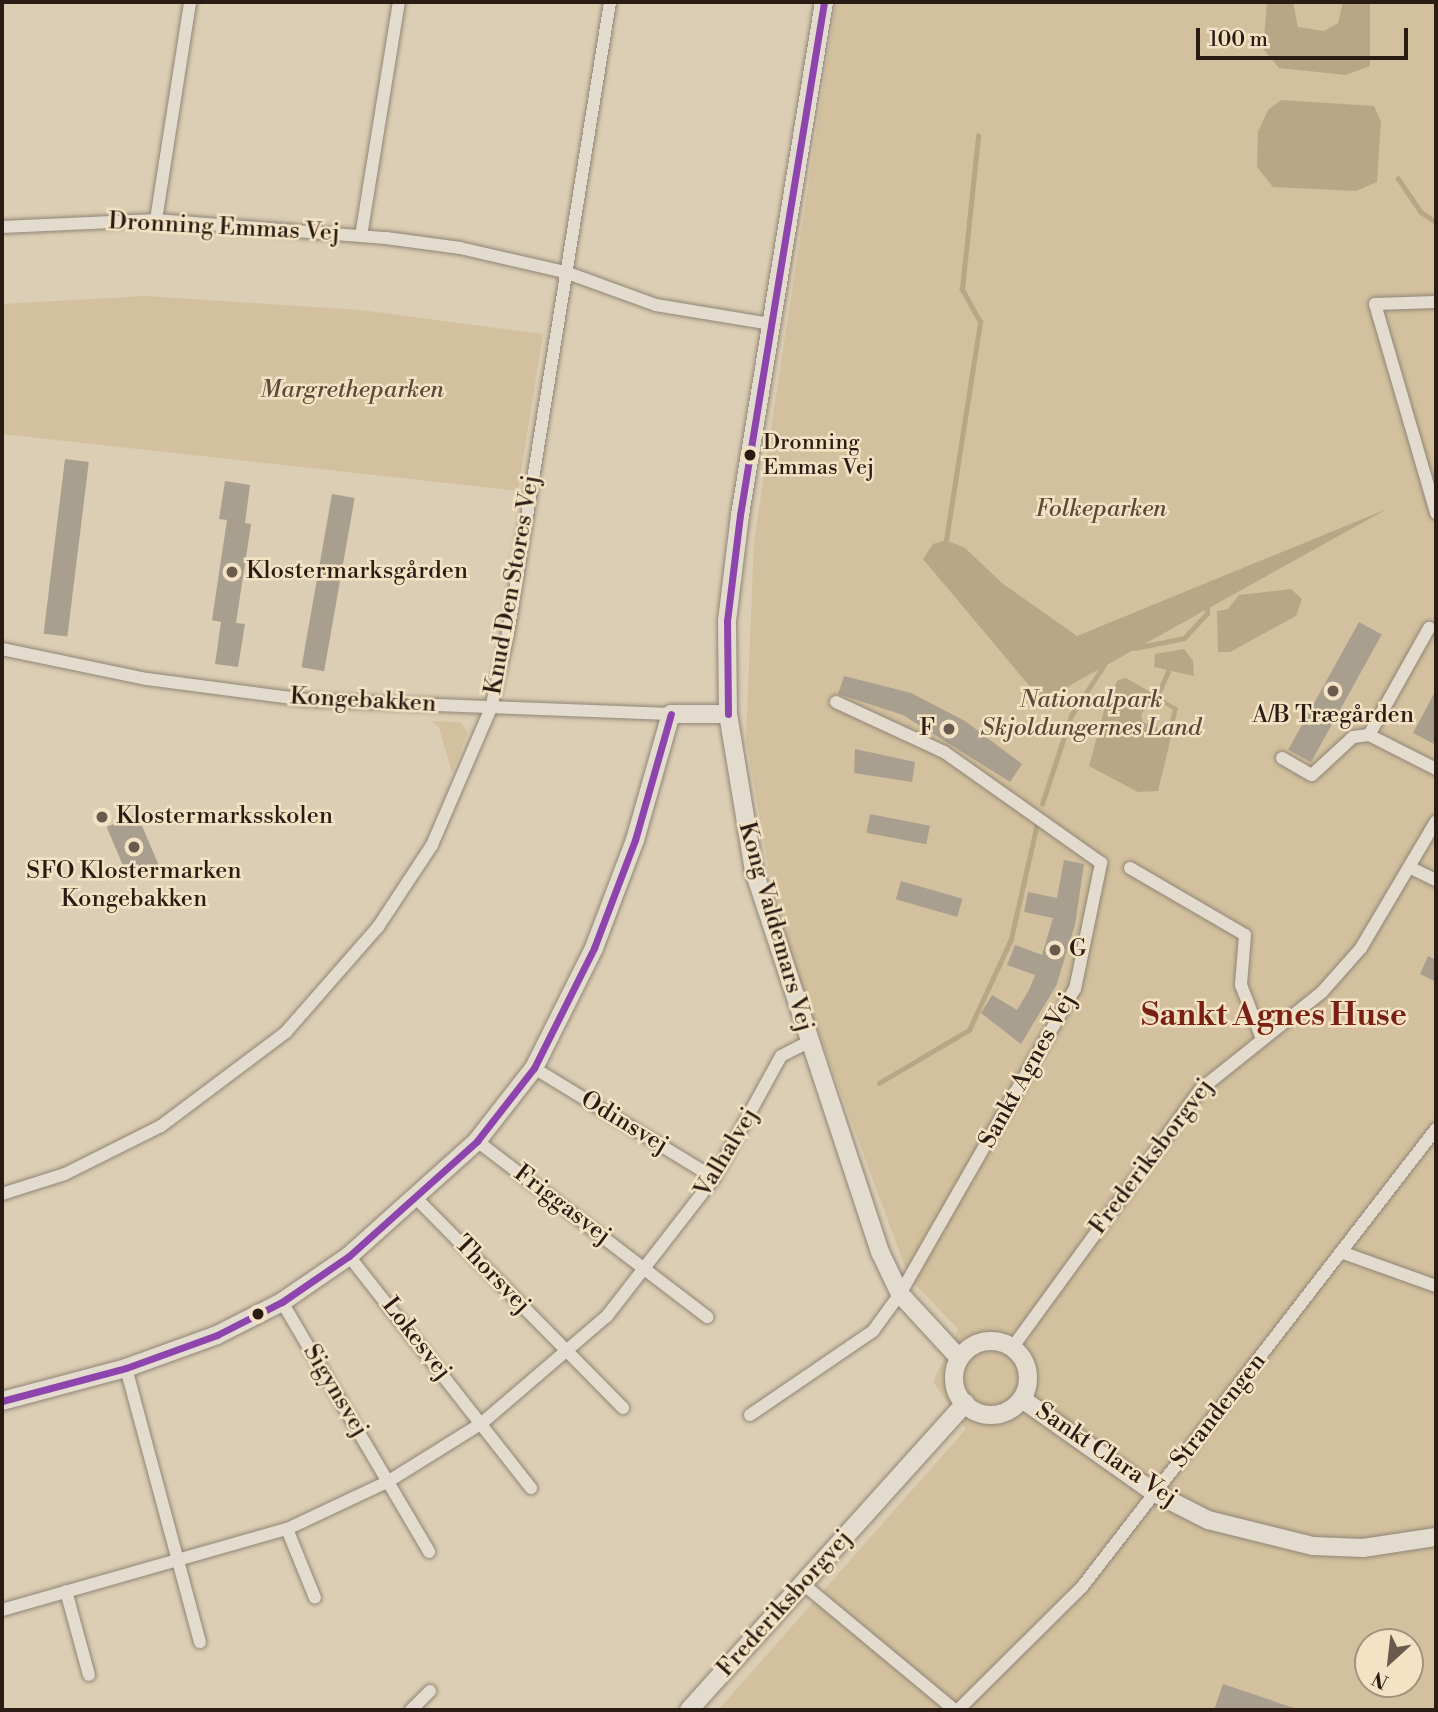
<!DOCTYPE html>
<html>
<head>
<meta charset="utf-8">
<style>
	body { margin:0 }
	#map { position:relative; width:1438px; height:1712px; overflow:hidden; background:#dcceb4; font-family:"Libre Bodoni",serif }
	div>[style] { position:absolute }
	.green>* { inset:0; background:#d3c09e }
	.water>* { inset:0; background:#b9a686 }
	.stream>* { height:4.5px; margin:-2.25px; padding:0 2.25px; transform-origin:2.25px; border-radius:2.25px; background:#b9a686 }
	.building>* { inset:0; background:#a99f8e; transform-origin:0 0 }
	.roads { filter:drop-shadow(0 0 2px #8f8576) drop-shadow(0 0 2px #8f8576) }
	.street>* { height:12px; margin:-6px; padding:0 6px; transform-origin:6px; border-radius:6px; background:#e3dcce }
	.secondary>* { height:18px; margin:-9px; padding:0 9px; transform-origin:9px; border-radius:9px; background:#e3dcce }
	.secondary>.ring { margin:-9px; padding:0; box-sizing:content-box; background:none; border:18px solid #e3dcce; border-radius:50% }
	.bus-1>* { height:7px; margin:-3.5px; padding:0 3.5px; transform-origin:3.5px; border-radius:3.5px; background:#8e44ad }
	.dots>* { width:19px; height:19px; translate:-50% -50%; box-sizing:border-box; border:4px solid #f3e3c4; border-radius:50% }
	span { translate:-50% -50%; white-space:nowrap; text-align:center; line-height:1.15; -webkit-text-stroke:5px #f3e3c4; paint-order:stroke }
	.bus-label { font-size:22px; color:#2b1b15 }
	.left { translate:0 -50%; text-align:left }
	.street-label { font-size:24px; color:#2b1b15 }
	.park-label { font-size:24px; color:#5b4939; font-style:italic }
	.poi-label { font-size:24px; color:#2b1b15 }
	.right { translate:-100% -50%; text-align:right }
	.district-label { font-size:32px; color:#7a1f14; font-weight:700 }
	.frame { position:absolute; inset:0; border:4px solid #2b1b15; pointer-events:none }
	.north { position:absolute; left:1354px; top:1628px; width:70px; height:70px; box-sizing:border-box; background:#f3e3c4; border:2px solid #a3937e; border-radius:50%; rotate:207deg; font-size:19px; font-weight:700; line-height:28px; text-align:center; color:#2b1b15 }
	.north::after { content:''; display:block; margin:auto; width:24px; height:32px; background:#695a4d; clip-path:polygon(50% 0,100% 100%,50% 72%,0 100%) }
	.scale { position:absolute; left:1196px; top:28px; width:212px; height:32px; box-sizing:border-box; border:4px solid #2b1b15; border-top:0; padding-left:9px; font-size:21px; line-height:24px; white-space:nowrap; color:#2b1b15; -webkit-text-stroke:5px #f3e3c4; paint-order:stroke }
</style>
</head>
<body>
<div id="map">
	<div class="green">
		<i style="clip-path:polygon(evenodd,836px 2px,1436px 2px,1436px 1710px,718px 1710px,966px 1429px,933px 1382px,958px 1329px,909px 1278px,778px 922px,746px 739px,754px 541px,836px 2px,1368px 1642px,1410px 1642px,1410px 1684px,1368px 1684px,1368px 1642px)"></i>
		<i style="clip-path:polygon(145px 296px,361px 310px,543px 334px,518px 491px,2px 434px,2px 304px)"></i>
		<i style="clip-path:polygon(431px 721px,460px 722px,468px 732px,452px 773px,439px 727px)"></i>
	</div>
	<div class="water">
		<i style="clip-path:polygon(1267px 2px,1293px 2px,1298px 27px,1324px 31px,1338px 23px,1343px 2px,1370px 2px,1370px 66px,1346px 75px,1279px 68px,1263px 49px)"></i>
		<i style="clip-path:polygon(1281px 100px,1374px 106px,1381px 122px,1377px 182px,1356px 191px,1273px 187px,1257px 167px,1258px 132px,1268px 110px)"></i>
		<i style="clip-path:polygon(1387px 509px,1042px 701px,923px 559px,933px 544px,946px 540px,965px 548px,1002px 583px,1077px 636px)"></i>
		<i style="clip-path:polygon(1291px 589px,1302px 599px,1296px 616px,1230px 652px,1218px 652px,1217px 611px,1228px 609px,1239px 595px)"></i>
		<i style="clip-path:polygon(1184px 649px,1193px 661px,1194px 676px,1154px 667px,1155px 654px)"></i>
		<i style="clip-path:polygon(evenodd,1126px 678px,1178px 708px,1158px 791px,1138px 792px,1089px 766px,1107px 699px,1118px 680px,1126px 678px,1155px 698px,1173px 710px,1167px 731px,1143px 722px,1141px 714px,1155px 698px)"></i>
	</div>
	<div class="stream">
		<i style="left:1398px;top:178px;width:41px;rotate:55.9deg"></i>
		<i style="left:1421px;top:212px;width:18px;rotate:34deg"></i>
		<i style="left:946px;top:540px;width:221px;rotate:-81.1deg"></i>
		<i style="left:980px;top:322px;width:38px;rotate:-119deg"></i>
		<i style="left:962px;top:289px;width:154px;rotate:-84deg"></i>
		<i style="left:1135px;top:648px;width:50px;rotate:-11.5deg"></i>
		<i style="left:1184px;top:638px;width:34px;rotate:-47deg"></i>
		<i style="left:1207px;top:613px;width:8px;rotate:-90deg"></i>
		<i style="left:1159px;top:692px;width:22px;rotate:-66deg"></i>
		<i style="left:1042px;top:804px;width:93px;rotate:-71.8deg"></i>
		<i style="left:1071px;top:716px;width:61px;rotate:-57.1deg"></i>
		<i style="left:879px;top:1083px;width:104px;rotate:-30.5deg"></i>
		<i style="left:969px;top:1030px;width:100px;rotate:-65.2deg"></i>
		<i style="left:1011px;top:939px;width:118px;rotate:-77.3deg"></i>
	</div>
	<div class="building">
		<i style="left:65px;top:459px;width:24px;height:176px;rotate:7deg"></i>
		<i style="clip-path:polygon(225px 481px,250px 485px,245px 523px,251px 524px,236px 623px,245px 624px,238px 667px,215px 664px,221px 622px,212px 620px,227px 520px,219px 519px)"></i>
		<i style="left:332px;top:494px;width:23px;height:176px;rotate:10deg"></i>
		<i style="left:1359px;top:622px;width:26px;height:146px;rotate:29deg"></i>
		<i style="clip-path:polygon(844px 676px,911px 693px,965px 721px,1022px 764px,1010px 782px,903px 715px,838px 694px)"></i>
		<i style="clip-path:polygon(1436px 690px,1436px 745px,1413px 733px)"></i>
		<i style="clip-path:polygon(855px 749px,915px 762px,912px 782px,854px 773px)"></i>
		<i style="left:137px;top:814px;width:58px;height:33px;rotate:67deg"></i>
		<i style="left:870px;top:814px;width:61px;height:19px;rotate:11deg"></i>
		<i style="clip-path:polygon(1064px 860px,1084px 864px,1075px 925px,1056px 986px,1021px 1044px,981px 1013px,992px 995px,1017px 1010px,1029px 990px,1035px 975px,1007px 965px,1015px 945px,1042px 955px,1053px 918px,1024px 912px,1028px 892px,1057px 898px)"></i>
		<i style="left:901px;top:881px;width:64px;height:19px;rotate:16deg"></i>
		<i style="clip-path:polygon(1428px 956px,1436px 960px,1436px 982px,1420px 974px)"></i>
		<i style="clip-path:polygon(1223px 1684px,1294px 1708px,1294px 1710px,1214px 1710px)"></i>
	</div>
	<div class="roads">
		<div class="street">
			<i style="left:156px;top:220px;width:221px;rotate:-81.1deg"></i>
			<i style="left:2px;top:227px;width:154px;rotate:-2.6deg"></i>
			<i style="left:156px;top:220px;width:231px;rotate:4.5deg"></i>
			<i style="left:386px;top:238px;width:75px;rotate:7.7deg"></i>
			<i style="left:460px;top:248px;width:108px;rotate:12.9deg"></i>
			<i style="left:565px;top:272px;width:97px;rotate:19.9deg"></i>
			<i style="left:656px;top:305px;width:117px;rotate:9.4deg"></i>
			<i style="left:361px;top:236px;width:237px;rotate:-80.8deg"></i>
			<i style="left:1436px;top:302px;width:61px;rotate:178.1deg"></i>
			<i style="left:1375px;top:304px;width:218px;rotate:73.7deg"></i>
			<i style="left:2px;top:649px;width:148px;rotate:11.7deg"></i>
			<i style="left:147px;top:679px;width:160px;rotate:7.5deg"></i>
			<i style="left:306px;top:700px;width:365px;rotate:2.2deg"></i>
			<i style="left:1369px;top:735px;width:75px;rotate:26.9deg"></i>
			<i style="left:1282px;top:758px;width:34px;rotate:30deg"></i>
			<i style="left:1312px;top:775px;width:56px;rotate:-42.8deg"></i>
			<i style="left:1353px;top:737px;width:16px;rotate:-7deg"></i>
			<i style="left:1369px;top:735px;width:123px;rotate:-60.7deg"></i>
			<i style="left:1130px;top:868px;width:133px;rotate:30.2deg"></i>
			<i style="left:1245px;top:935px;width:50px;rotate:94.6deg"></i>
			<i style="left:1241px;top:985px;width:55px;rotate:68.6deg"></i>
			<i style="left:1411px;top:868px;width:28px;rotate:26deg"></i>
			<i style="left:534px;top:1068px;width:211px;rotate:31.4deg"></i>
			<i style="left:477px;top:1141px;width:290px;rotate:37.4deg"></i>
			<i style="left:2px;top:1194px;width:66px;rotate:-17.6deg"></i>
			<i style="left:65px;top:1174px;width:107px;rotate:-26.6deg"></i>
			<i style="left:161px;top:1126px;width:156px;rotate:-36.9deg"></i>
			<i style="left:286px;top:1032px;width:140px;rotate:-48.8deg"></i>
			<i style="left:378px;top:927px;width:98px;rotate:-56.6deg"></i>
			<i style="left:432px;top:845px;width:149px;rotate:-66.7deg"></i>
			<i style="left:491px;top:708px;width:76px;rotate:-77.1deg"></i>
			<i style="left:508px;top:634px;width:640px;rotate:-80.83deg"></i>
			<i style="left:416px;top:1198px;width:295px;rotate:45.4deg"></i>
			<i style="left:1341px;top:1252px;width:101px;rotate:19.7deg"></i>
			<i style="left:349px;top:1256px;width:295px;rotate:51.9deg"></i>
			<i style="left:282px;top:1302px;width:290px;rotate:59.5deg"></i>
			<i style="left:1012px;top:1348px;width:321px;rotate:-53.9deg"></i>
			<i style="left:1201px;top:1089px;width:155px;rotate:-38.7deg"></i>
			<i style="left:1322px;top:992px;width:59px;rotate:-48.4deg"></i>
			<i style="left:1361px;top:948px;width:147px;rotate:-59.4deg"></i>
			<i style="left:126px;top:1368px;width:284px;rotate:74.9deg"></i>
			<i style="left:750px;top:1415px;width:149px;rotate:-34.3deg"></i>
			<i style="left:873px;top:1331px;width:46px;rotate:-53.9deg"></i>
			<i style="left:900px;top:1294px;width:352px;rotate:-60.2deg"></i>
			<i style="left:1075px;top:989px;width:129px;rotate:-78.3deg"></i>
			<i style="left:1101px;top:863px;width:192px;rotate:-144.7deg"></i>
			<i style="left:944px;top:752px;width:119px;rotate:-155.2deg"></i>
			<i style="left:287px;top:1529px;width:74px;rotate:67.9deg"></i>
			<i style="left:803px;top:1584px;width:197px;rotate:39.7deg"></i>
			<i style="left:66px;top:1591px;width:87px;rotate:74.7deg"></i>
			<i style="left:2px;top:1610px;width:296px;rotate:-15.9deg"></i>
			<i style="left:287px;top:1529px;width:113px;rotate:-25.2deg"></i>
			<i style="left:389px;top:1481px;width:110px;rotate:-31.9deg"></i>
			<i style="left:482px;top:1423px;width:165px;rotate:-40.6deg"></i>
			<i style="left:607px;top:1316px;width:175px;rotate:-52.2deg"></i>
			<i style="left:714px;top:1178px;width:139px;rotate:-61.2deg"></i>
			<i style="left:781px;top:1056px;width:30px;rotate:-27deg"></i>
			<i style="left:411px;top:1710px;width:27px;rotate:-45deg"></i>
			<i style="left:958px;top:1710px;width:175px;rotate:-44.8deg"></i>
			<i style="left:1082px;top:1587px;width:579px;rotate:-52.3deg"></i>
		</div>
		<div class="secondary">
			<i style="left:824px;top:2px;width:520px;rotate:99.3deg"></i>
			<i style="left:740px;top:515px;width:107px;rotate:97deg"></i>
			<i style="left:727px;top:621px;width:93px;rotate:89.4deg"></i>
			<i style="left:728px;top:714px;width:159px;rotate:80.6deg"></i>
			<i style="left:754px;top:871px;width:401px;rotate:71.7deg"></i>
			<i style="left:880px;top:1252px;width:47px;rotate:64.5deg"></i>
			<i style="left:900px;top:1294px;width:88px;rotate:47.3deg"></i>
			<i class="ring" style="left:954px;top:1341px;width:56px;height:56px"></i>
			<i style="left:1022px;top:1399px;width:163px;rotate:35.3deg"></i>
			<i style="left:1155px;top:1493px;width:59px;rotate:27deg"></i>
			<i style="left:1208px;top:1520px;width:108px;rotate:13.9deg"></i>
			<i style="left:1313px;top:1546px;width:50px;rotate:2.3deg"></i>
			<i style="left:1363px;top:1548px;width:74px;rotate:-8.6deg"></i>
			<i style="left:2px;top:1401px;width:128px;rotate:-14.9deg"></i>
			<i style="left:126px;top:1368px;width:97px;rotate:-19.9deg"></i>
			<i style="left:217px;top:1335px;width:73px;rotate:-26.9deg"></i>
			<i style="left:282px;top:1302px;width:81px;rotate:-34.5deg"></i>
			<i style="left:349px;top:1256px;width:172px;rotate:-41.9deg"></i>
			<i style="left:477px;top:1141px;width:93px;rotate:-52deg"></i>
			<i style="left:534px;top:1068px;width:134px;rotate:-63.4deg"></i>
			<i style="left:594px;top:948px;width:116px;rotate:-69.2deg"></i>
			<i style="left:635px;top:840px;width:131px;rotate:-74.1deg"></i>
			<i style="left:671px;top:714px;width:57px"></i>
			<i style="left:689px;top:1710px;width:413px;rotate:-48deg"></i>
		</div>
	</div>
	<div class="bus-1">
		<i style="left:728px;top:714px;width:93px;rotate:-90.6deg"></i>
		<i style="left:727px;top:621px;width:107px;rotate:-83deg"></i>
		<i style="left:740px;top:515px;width:520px;rotate:-80.7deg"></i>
		<i style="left:2px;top:1401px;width:128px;rotate:-14.9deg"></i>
		<i style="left:126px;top:1368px;width:97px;rotate:-19.9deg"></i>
		<i style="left:217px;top:1335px;width:73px;rotate:-26.9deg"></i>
		<i style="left:282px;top:1302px;width:81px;rotate:-34.5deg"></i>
		<i style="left:349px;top:1256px;width:172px;rotate:-41.9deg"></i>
		<i style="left:477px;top:1141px;width:93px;rotate:-52deg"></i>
		<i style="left:534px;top:1068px;width:134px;rotate:-63.4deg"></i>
		<i style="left:594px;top:948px;width:116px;rotate:-69.2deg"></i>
		<i style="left:635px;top:840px;width:131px;rotate:-74.1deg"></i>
	</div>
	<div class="dots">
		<i style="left:750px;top:455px;background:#2b1b15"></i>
		<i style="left:232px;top:572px;background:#695a4d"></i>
		<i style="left:1333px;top:691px;background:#695a4d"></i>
		<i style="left:949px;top:729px;background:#695a4d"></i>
		<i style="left:102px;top:817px;background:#695a4d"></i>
		<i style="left:134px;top:847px;background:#695a4d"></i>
		<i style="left:1055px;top:950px;background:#695a4d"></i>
		<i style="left:258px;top:1314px;background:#2b1b15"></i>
	</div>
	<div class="bus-label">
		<span class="left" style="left:763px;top:455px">Dronning<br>Emmas Vej</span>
	</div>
	<div class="street-label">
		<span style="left:224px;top:228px;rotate:3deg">Dronning Emmas Vej</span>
		<span style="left:513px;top:585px;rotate:-80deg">Knud Den Stores Vej</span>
		<span style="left:363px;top:701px;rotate:3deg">Kongebakken</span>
		<span style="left:775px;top:927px;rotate:74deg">Kong Valdemars Vej</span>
		<span style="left:1028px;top:1071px;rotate:-61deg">Sankt Agnes Vej</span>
		<span style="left:624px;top:1123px;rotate:31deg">Odinsvej</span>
		<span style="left:727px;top:1153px;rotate:-59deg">Valhalvej</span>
		<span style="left:1152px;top:1157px;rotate:-53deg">Frederiksborgvej</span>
		<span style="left:562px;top:1205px;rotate:37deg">Friggasvej</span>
		<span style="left:492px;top:1275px;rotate:46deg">Thorsvej</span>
		<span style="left:416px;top:1339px;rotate:52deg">Lokesvej</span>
		<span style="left:335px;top:1391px;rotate:59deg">Sigynsvej</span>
		<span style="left:1219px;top:1411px;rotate:-52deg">Strandengen</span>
		<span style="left:1106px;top:1455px;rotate:34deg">Sankt Clara Vej</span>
		<span style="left:785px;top:1604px;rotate:-48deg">Frederiksborgvej</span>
	</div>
	<div class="park-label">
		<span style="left:352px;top:391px">Margretheparken</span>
		<span style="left:1101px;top:510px">Folkeparken</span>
		<span style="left:1091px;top:715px">Nationalpark<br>Skjoldungernes Land</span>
	</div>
	<div class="poi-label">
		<span class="left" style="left:246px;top:572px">Klostermarksgården</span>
		<span style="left:1333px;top:716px">A/B Trægården</span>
		<span class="right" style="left:935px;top:729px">F</span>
		<span class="left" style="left:116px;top:817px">Klostermarksskolen</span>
		<span style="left:134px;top:886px">SFO Klostermarken<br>Kongebakken</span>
		<span class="left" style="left:1069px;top:950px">G</span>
	</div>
	<div class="district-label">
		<span style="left:1274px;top:1015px">Sankt Agnes Huse</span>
	</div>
	<div class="frame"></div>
	<div class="north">N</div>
	<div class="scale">100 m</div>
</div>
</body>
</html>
